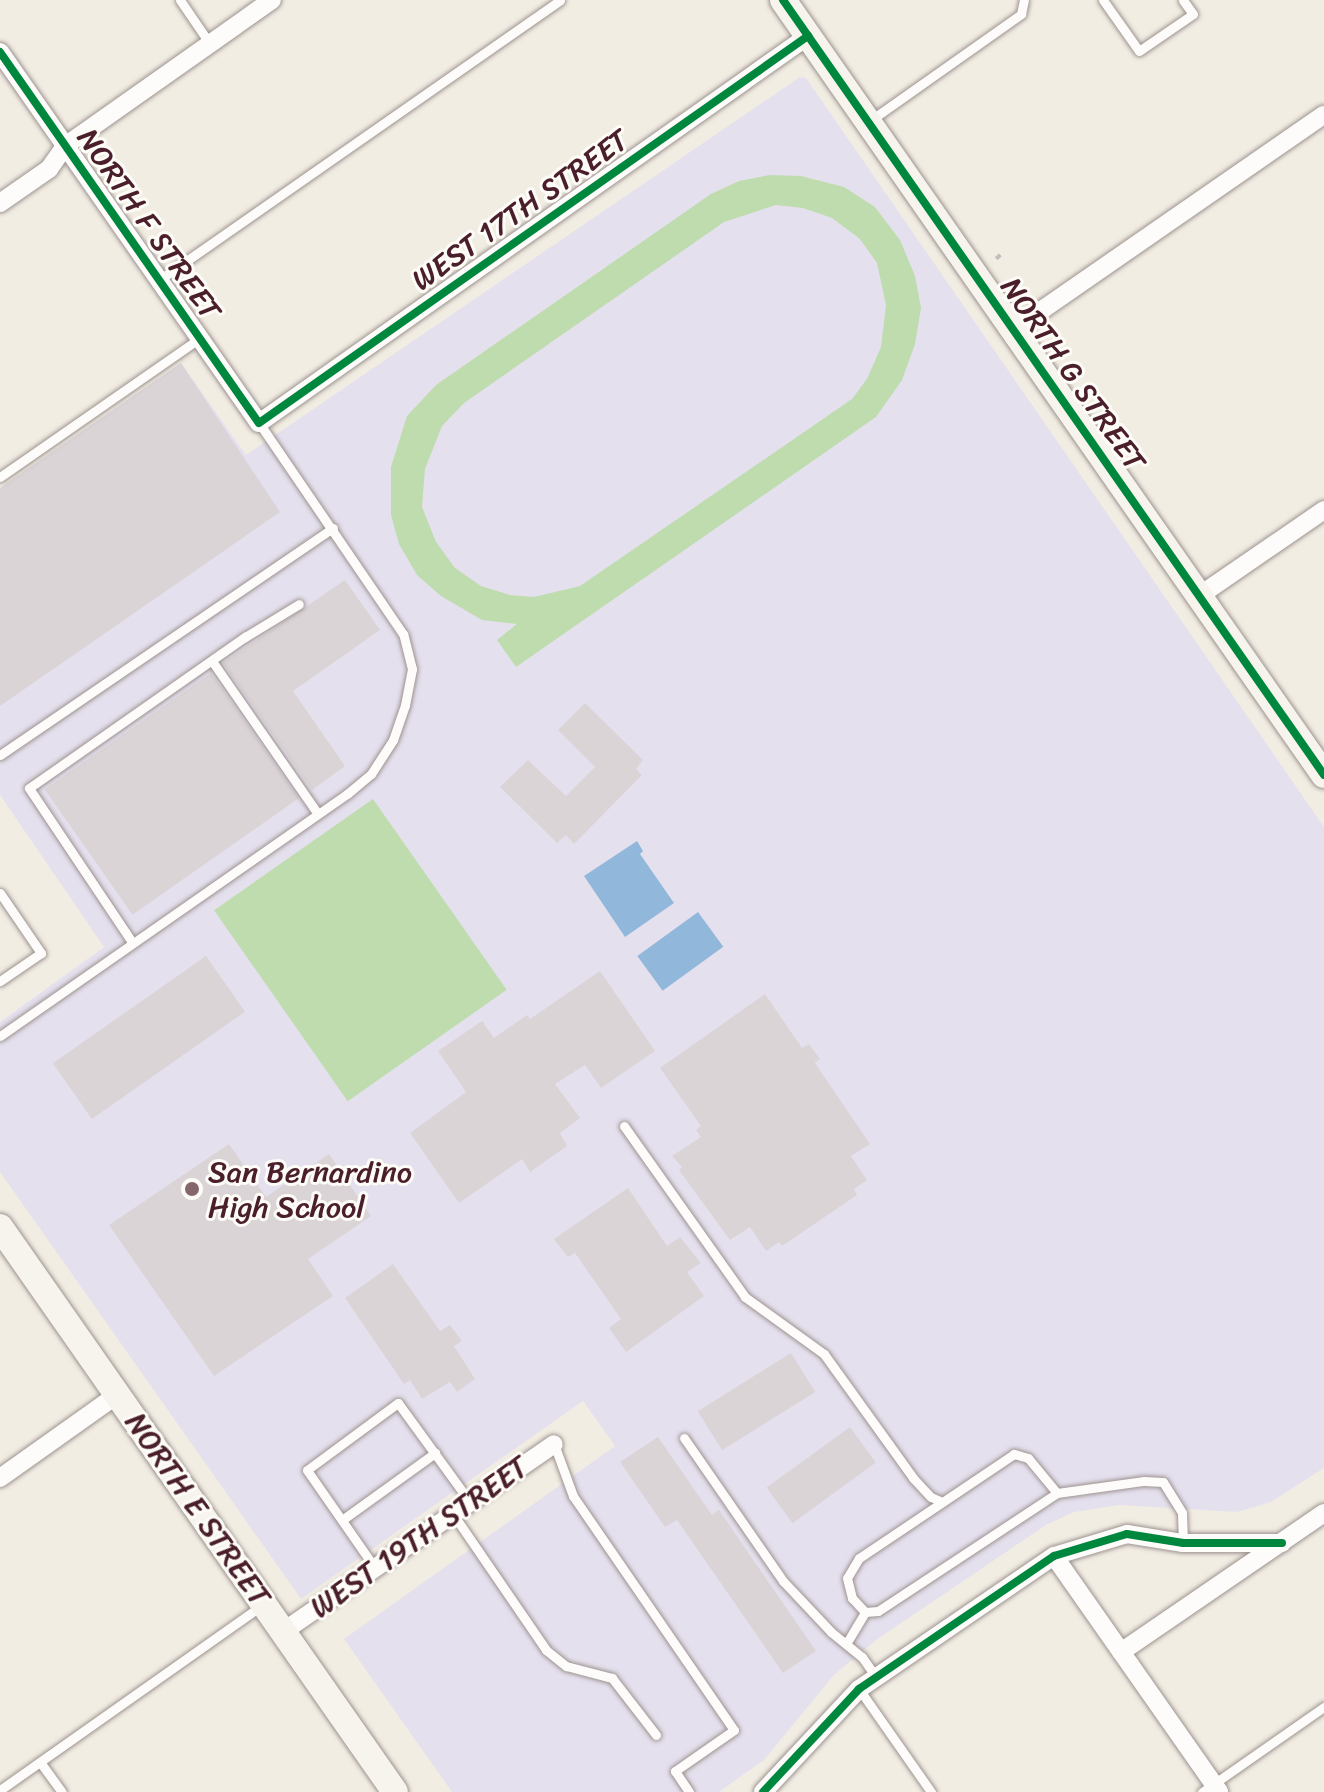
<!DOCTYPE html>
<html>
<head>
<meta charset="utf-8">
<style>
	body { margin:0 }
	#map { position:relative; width:1324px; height:1792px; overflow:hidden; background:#f2ede3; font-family:Sriracha,sans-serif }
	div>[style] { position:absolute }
	.built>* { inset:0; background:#e5e0ee }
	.green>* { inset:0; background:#bedcad; transform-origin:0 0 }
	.water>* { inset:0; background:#91b8db; transform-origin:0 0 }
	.building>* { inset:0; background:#dbd4d7; transform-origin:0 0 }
	.path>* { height:4px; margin-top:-2px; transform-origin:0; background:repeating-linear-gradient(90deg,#c4bfbe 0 6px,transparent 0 12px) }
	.roads { filter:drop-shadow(0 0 2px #9d9390) drop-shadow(0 0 2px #9d9390) }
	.lane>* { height:9px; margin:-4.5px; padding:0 4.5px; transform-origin:4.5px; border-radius:4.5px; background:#fdfcfb }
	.street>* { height:18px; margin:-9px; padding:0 9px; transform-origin:9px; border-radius:9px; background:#fdfcfb }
	.secondary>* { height:26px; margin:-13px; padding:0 13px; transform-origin:13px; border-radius:13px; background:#f7f3ed }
	.cycleway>* { height:8px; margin:-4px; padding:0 4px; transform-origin:4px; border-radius:4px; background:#00873e }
	.dots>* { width:22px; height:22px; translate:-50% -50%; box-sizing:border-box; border:4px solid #fdfcf7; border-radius:50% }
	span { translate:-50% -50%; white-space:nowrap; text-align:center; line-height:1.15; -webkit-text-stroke:6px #fdfcf7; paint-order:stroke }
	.street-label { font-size:30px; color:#4a1f2b }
	.poi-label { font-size:30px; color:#4a1f2b }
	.left { translate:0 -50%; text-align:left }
</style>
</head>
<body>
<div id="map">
	<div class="built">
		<i style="clip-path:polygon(800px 77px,806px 78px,1324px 827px,1324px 1468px,1271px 1502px,1237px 1512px,1120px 1505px,1074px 1512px,1046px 1525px,876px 1640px,833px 1676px,764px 1760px,719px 1792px,452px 1792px,344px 1639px,615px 1446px,583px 1401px,301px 1599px,0 1172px,0 1022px,104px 947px,0 795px,0 488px,181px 363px,246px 455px)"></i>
	</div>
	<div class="green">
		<i style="clip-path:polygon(evenodd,770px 175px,801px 176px,844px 187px,875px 207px,900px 240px,915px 276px,921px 308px,915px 344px,902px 380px,876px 417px,516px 667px,497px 640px,517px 624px,482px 620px,441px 596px,417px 575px,399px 544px,391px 515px,391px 467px,407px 416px,436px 385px,711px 194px,739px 181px,770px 175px,776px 205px,803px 208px,832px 218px,860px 239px,877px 263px,886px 305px,881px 347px,867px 379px,852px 399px,580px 586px,534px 597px,510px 595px,481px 586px,455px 568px,436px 542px,422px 507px,425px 469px,442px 426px,464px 403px,724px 222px,776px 205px)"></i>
		<i style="left:373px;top:799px;width:233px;height:194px;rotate:55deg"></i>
	</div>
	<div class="water">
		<i style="clip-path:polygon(637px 841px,643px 851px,640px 854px,674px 903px,625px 937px,584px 876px)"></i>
		<i style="left:698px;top:912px;width:43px;height:75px;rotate:54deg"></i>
	</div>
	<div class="building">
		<i style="clip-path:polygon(181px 363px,280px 512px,0 706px,0 488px)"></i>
		<i style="clip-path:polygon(345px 580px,380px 630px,293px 691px,345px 766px,312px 790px,223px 663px)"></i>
		<i style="left:211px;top:673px;width:153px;height:203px;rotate:55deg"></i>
		<i style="clip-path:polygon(585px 703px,643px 760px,636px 769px,642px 775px,574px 844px,566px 835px,557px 843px,500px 787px,528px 760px,566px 796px,595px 767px,558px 730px)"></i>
		<i style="left:206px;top:956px;width:68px;height:187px;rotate:55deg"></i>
		<i style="clip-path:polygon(600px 971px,655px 1051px,601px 1088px,585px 1065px,555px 1084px,580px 1118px,560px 1133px,567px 1146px,530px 1172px,522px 1159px,459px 1203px,410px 1133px,466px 1092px,438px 1051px,482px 1021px,494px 1038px,527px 1015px,530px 1019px)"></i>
		<i style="clip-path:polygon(765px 994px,802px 1048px,809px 1044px,820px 1059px,815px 1063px,870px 1144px,851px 1156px,867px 1180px,854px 1189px,857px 1195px,782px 1246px,779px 1242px,766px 1251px,750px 1227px,730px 1240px,679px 1170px,682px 1167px,672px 1156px,701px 1137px,696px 1130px,701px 1126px,660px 1068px)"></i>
		<i style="clip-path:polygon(229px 1144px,266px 1197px,329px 1154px,371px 1216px,308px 1259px,333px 1296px,214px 1376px,109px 1225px)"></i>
		<i style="clip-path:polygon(628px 1188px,667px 1246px,680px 1237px,701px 1263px,687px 1272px,704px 1296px,626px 1352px,609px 1328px,621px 1319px,575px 1253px,568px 1257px,554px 1239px)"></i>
		<i style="clip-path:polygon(393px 1264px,440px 1331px,450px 1325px,462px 1341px,454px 1346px,475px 1379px,457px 1392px,450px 1382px,422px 1399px,410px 1380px,404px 1384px,345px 1298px)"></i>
		<i style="left:791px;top:1353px;width:46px;height:110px;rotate:58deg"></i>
		<i style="left:850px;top:1427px;width:44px;height:103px;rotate:54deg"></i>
		<i style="clip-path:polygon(658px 1437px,712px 1515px,719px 1510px,816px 1651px,783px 1673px,677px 1520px,665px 1527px,620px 1462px)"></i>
	</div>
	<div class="path">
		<i style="left:996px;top:259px;width:7px;rotate:-45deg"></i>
	</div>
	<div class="roads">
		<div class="lane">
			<i style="left:180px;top:0;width:53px;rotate:55.7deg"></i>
			<i style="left:1103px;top:0;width:62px;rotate:54.8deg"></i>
			<i style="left:1139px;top:51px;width:65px;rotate:-34.4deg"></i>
			<i style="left:1193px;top:14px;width:17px;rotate:-126deg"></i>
			<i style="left:871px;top:120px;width:184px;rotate:-35.2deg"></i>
			<i style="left:1021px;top:14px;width:14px;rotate:-78deg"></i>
			<i style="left:159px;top:280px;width:489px;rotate:-34.9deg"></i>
			<i style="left:0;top:477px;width:244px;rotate:-34.8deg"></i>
			<i style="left:212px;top:661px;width:186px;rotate:55.3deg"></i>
			<i style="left:0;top:755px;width:403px;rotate:-34.3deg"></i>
			<i style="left:0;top:893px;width:73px;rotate:55.7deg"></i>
			<i style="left:41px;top:953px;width:50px;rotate:145.7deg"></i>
			<i style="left:132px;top:942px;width:185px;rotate:-123.8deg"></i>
			<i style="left:29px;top:788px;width:264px;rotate:-35deg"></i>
			<i style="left:245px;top:637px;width:63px;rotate:-31.4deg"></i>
			<i style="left:0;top:1036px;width:423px;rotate:-34.9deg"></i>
			<i style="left:347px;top:794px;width:31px;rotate:-40deg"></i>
			<i style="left:371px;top:774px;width:40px;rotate:-57.1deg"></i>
			<i style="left:393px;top:740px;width:37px;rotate:-71deg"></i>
			<i style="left:405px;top:705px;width:37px;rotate:-79deg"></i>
			<i style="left:412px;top:669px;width:36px;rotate:-104deg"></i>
			<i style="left:403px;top:634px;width:255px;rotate:-124.3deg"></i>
			<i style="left:624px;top:1126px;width:209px;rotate:54.7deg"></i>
			<i style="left:745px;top:1297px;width:97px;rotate:35.8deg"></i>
			<i style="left:824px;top:1354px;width:153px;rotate:54.3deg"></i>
			<i style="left:913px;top:1478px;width:26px;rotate:47deg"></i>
			<i style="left:931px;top:1497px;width:12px;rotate:24deg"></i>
			<i style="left:684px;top:1438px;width:174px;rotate:55.3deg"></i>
			<i style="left:783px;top:1581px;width:70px;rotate:46.7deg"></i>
			<i style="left:831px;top:1632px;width:40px;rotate:39deg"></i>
			<i style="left:862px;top:1657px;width:24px;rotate:55deg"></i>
			<i style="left:554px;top:1444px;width:55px;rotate:69.9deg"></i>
			<i style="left:573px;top:1496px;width:284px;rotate:55.5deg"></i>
			<i style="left:734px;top:1730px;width:72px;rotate:145.2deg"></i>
			<i style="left:675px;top:1771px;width:25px;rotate:56deg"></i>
			<i style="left:1057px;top:1493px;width:45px;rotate:-129.6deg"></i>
			<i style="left:1028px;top:1458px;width:15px;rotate:-164deg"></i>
			<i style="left:1014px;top:1454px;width:187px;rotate:146.1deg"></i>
			<i style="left:859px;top:1558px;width:23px;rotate:121deg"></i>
			<i style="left:847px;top:1578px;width:21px;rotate:76deg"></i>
			<i style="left:852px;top:1598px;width:19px;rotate:47deg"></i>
			<i style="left:865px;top:1612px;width:13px;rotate:-4deg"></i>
			<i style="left:878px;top:1611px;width:214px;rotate:-33.4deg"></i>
			<i style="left:1057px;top:1493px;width:88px;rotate:-7.9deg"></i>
			<i style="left:1144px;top:1481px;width:19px;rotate:3deg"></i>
			<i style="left:1163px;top:1482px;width:36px;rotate:58deg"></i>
			<i style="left:1182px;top:1513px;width:30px;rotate:88deg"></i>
			<i style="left:453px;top:1514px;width:165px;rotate:55.6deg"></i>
			<i style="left:546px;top:1650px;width:26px;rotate:39deg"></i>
			<i style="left:566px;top:1666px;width:48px;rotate:14.6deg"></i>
			<i style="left:612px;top:1678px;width:72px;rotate:52.3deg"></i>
			<i style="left:342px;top:1520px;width:115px;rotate:-35.8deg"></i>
			<i style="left:375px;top:1568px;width:119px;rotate:-124.8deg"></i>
			<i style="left:307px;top:1470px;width:113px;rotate:-36.4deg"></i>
			<i style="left:398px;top:1403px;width:122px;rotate:54deg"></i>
			<i style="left:846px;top:1644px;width:37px;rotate:-59deg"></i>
			<i style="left:859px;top:1689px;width:126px;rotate:55deg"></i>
			<i style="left:40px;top:1762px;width:37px;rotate:54deg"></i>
			<i style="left:0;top:1790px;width:321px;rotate:-35.2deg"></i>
			<i style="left:1202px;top:1792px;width:149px;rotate:-34.9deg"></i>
		</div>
		<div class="street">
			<i style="left:0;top:52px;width:452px;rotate:55.1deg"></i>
			<i style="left:259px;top:423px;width:672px;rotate:-35.18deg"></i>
			<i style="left:0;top:203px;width:60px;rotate:-34.8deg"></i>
			<i style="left:49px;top:169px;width:28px;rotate:-55deg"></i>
			<i style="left:65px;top:146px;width:253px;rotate:-35.2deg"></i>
			<i style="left:1013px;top:330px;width:378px;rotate:-34.7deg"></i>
			<i style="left:1199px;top:596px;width:152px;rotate:-34.5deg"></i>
			<i style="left:0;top:1478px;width:143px;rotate:-35.4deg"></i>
			<i style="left:1054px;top:1556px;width:288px;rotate:55deg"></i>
			<i style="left:284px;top:1631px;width:328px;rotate:-34.7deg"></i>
			<i style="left:1121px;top:1652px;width:246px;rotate:-34.4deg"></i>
			<i style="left:763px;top:1792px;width:141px;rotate:-47deg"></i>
			<i style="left:859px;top:1689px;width:236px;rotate:-34.3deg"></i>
			<i style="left:1054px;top:1556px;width:76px;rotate:-16.8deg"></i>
			<i style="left:1127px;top:1534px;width:57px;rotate:9.1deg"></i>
			<i style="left:1183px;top:1543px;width:99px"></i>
		</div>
		<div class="secondary">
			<i style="left:783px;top:0;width:945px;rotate:55.08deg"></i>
			<i style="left:0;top:1227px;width:689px;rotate:55.04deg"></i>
		</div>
	</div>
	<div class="cycleway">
		<i style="left:783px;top:0;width:945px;rotate:55.08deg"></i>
		<i style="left:0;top:52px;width:452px;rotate:55.1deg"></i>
		<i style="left:259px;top:423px;width:672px;rotate:-35.18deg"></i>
		<i style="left:763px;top:1792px;width:141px;rotate:-47deg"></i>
		<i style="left:859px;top:1689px;width:236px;rotate:-34.3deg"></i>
		<i style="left:1054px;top:1556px;width:76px;rotate:-16.8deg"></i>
		<i style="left:1127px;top:1534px;width:57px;rotate:9.1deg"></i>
		<i style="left:1183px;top:1543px;width:99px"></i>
	</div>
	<div class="dots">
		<i style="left:192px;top:1189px;background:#85676b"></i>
	</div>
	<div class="street-label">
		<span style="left:520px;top:210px;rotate:-35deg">WEST 17TH STREET</span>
		<span style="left:149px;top:224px;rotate:55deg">NORTH F STREET</span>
		<span style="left:1073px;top:374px;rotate:55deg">NORTH G STREET</span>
		<span style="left:198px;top:1509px;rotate:55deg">NORTH E STREET</span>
		<span style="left:419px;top:1537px;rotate:-35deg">WEST 19TH STREET</span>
	</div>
	<div class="poi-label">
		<span class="left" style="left:208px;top:1189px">San Bernardino<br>High School</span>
	</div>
</div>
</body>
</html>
